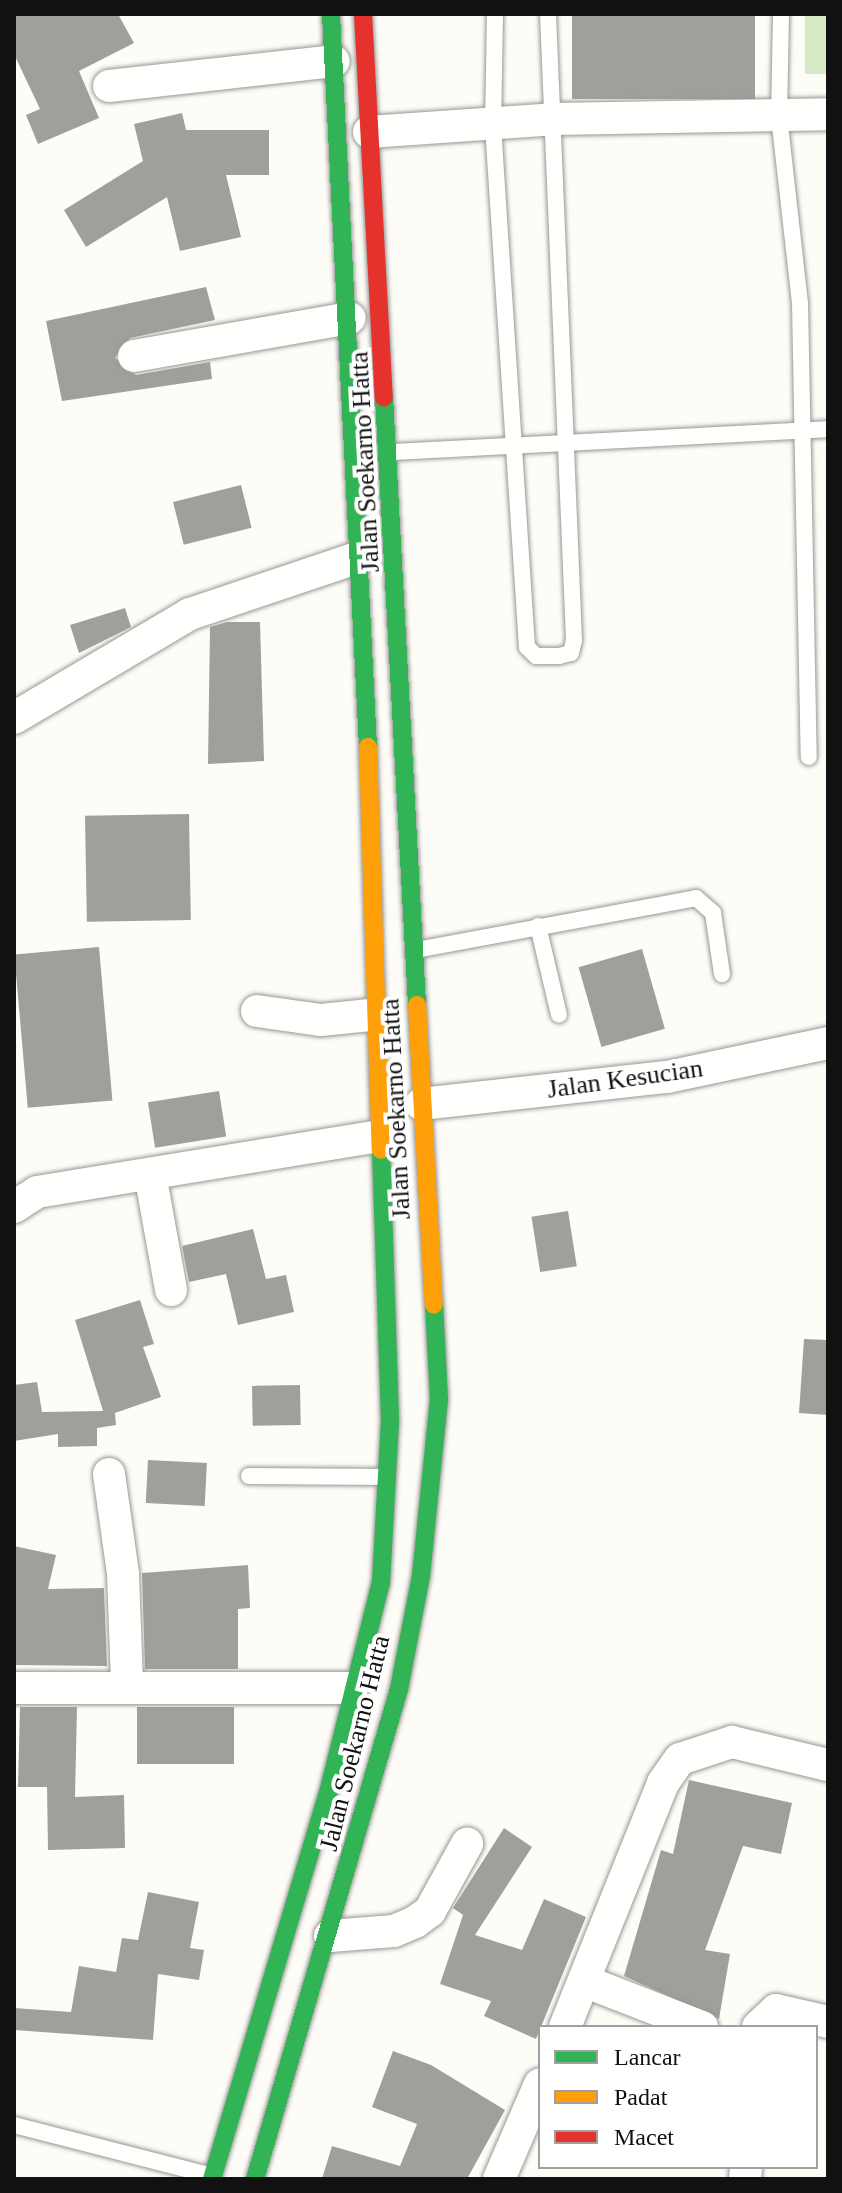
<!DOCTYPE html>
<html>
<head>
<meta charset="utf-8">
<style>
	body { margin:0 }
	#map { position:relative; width:842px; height:2193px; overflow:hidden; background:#fdfcf7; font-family:Georgia,serif }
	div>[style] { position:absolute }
	.forest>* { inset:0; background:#d8eac5; transform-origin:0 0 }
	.building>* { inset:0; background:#a19f9c; transform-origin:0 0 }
	.roads { filter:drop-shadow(0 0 2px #979795) drop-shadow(0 0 2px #979795) }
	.lane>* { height:16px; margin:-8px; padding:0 8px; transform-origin:8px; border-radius:8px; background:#fffffe }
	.street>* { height:32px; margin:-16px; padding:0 16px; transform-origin:16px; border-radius:16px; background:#fffffe }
	.fast>* { height:18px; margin:-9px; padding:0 9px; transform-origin:9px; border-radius:9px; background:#30b455 }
	.slow>* { height:18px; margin:-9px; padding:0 9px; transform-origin:9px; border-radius:9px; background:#ff9f0a }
	.jam>* { height:18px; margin:-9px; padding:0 9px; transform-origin:9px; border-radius:9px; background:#e5322d }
	span { translate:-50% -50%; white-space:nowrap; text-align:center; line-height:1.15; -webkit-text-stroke:8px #fff; paint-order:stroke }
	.street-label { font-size:26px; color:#111 }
	.frame { position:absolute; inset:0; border:16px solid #111; pointer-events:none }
	.legend { position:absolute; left:538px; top:2025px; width:280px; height:144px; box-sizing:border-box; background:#fff; border:2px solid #a0a0a0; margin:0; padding:10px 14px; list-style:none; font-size:24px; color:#111 }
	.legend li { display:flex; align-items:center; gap:16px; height:40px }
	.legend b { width:40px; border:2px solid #a0a0a0 }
</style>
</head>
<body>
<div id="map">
	<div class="forest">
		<i style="left:805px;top:14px;width:23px;height:60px"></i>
	</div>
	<div class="building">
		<i style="clip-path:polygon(14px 14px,118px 14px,134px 43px,79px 71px,99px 118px,38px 144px,26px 115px,40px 109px,14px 54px)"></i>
		<i style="left:572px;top:14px;width:183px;height:85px"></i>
		<i style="clip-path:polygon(182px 113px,186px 130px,269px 130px,269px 175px,226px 175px,241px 237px,180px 251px,167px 197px,86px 247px,64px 210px,143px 161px,134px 124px)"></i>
		<i style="clip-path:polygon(206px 287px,215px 320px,130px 338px,115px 358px,136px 375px,210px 362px,212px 379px,62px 401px,46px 321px)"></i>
		<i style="left:241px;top:485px;width:44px;height:70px;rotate:76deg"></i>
		<i style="clip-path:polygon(125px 608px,131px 627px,79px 653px,70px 625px)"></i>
		<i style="clip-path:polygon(227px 622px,260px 622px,264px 761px,208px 764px,210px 627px)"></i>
		<i style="left:189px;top:814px;width:106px;height:104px;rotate:89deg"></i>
		<i style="left:99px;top:947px;width:154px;height:85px;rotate:85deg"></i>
		<i style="left:642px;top:949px;width:83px;height:66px;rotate:74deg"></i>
		<i style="left:219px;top:1091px;width:46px;height:72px;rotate:81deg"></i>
		<i style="left:568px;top:1211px;width:56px;height:37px;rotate:81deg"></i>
		<i style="clip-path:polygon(253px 1229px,266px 1279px,286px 1275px,294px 1312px,238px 1325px,226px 1274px,189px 1282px,182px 1246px)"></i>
		<i style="clip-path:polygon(140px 1300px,154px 1344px,143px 1347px,161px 1397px,115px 1413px,116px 1425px,97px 1428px,97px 1446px,58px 1447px,58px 1434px,14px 1441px,14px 1385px,37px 1382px,42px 1412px,103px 1411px,75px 1320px)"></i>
		<i style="clip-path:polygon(804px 1339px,828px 1340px,828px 1415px,799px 1413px)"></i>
		<i style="left:300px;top:1385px;width:40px;height:48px;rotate:89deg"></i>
		<i style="left:148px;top:1460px;width:59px;height:43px;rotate:3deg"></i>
		<i style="clip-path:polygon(14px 1546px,56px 1555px,48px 1589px,104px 1588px,107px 1666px,14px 1665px)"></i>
		<i style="clip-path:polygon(248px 1565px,250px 1608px,238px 1609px,238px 1669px,145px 1669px,142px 1573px)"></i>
		<i style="clip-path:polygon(20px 1707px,77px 1707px,75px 1797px,124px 1795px,125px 1848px,48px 1850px,47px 1787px,18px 1787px)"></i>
		<i style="left:137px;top:1707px;width:97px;height:57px"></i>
		<i style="clip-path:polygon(689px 1780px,792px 1803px,781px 1854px,743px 1846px,705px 1950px,730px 1954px,719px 2019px,624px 1976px,661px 1850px,673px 1854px)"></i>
		<i style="clip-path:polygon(504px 1828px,532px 1847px,475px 1935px,522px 1950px,544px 1899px,586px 1917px,536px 2039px,484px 2016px,491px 2001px,440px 1984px,463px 1915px,453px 1908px)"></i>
		<i style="clip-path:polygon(148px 1892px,199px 1902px,190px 1948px,204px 1950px,199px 1980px,158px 1974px,153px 2040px,14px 2030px,14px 2008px,71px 2012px,79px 1966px,116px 1972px,122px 1938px,138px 1940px)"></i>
		<i style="clip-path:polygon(393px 2051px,431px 2065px,505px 2110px,467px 2179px,322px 2179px,332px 2146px,400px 2166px,417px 2124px,372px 2107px)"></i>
	</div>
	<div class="roads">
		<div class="lane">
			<i style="left:495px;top:14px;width:112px;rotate:91deg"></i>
			<i style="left:493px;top:126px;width:522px;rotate:86.27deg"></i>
			<i style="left:527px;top:647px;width:13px;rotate:45deg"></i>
			<i style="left:536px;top:656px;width:23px"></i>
			<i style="left:559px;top:656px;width:12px;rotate:-14deg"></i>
			<i style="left:571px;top:653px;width:13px;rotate:-77deg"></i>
			<i style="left:574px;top:640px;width:627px;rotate:-92.38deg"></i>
			<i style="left:781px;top:14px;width:102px;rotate:91.1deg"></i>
			<i style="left:779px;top:116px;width:188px;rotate:83.6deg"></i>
			<i style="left:800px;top:303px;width:454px;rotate:88.9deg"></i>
			<i style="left:392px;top:452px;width:437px;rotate:-3deg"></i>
			<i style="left:538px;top:926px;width:91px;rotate:76.7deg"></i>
			<i style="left:416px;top:950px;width:285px;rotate:-10.5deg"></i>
			<i style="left:696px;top:898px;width:23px;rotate:41deg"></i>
			<i style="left:713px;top:913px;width:62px;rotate:81.6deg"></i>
			<i style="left:249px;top:1476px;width:136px;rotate:0.4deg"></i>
			<i style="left:14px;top:2125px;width:204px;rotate:14.4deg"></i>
		</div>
		<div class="street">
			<i style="left:109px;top:86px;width:226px;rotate:-6.3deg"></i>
			<i style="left:369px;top:132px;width:184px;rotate:-4deg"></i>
			<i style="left:553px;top:119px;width:275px;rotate:-1deg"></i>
			<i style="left:134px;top:356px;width:219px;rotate:-10deg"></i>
			<i style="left:14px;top:718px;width:204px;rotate:-30.6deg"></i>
			<i style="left:190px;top:614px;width:182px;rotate:-18.6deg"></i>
			<i style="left:257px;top:1011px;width:65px;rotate:8deg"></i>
			<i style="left:321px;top:1020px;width:59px;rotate:-5.8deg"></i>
			<i style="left:421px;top:1104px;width:247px;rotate:-6.3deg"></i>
			<i style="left:667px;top:1077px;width:165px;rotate:-11.9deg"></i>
			<i style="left:150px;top:1174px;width:118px;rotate:79.7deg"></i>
			<i style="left:14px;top:1207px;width:27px;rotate:-33deg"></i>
			<i style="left:37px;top:1192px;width:353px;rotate:-9.3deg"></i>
			<i style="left:109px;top:1474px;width:101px;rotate:82deg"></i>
			<i style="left:123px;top:1574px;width:111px;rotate:87.9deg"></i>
			<i style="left:14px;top:1688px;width:338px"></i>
			<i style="left:330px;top:1936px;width:64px;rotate:-4.5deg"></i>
			<i style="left:394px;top:1931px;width:23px;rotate:-23deg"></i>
			<i style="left:415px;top:1922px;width:19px;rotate:-36deg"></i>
			<i style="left:430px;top:1911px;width:77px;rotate:-61.1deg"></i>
			<i style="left:584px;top:1981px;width:127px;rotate:21.3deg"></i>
			<i style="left:565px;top:2027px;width:263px;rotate:-68.1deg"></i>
			<i style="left:663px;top:1783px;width:29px;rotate:-55deg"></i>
			<i style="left:680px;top:1759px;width:55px;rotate:-18.1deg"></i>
			<i style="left:732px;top:1742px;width:99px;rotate:13.5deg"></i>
			<i style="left:758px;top:2027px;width:25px;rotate:-43deg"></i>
			<i style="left:776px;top:2010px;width:53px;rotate:13deg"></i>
			<i style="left:499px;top:2179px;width:103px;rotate:-66.7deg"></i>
			<i style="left:745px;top:2179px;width:12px;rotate:-85deg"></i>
		</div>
		<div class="fast">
			<i style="left:331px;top:14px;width:734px;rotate:87.11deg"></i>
			<i style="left:384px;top:397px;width:609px;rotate:86.89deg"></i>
			<i style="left:212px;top:2179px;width:411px;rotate:-73.3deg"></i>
			<i style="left:330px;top:1785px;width:209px;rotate:-75.9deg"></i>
			<i style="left:381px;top:1582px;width:162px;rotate:-86.8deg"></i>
			<i style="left:390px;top:1420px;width:270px;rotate:-91.9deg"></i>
			<i style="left:255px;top:2179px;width:511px;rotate:-73.62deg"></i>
			<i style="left:399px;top:1689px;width:115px;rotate:-79deg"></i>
			<i style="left:421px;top:1576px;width:177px;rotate:-84.2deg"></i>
			<i style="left:439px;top:1400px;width:95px;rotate:-93deg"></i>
		</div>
		<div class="slow">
			<i style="left:368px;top:747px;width:403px;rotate:88.2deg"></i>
			<i style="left:417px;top:1005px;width:300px;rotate:86.8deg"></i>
		</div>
		<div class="jam">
			<i style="left:363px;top:14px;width:384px;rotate:86.9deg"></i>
		</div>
	</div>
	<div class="street-label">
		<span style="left:365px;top:462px;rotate:-93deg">Jalan Soekarno Hatta</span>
		<span style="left:625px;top:1079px;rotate:-8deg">Jalan Kesucian</span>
		<span style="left:396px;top:1109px;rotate:-93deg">Jalan Soekarno Hatta</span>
		<span style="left:355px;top:1743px;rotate:-76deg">Jalan Soekarno Hatta</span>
	</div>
	<div class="frame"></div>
	<ul class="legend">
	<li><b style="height:10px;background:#30b455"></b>Lancar</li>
	<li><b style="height:10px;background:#ff9f0a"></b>Padat</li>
	<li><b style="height:10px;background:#e5322d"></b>Macet</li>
	</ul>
</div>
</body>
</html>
